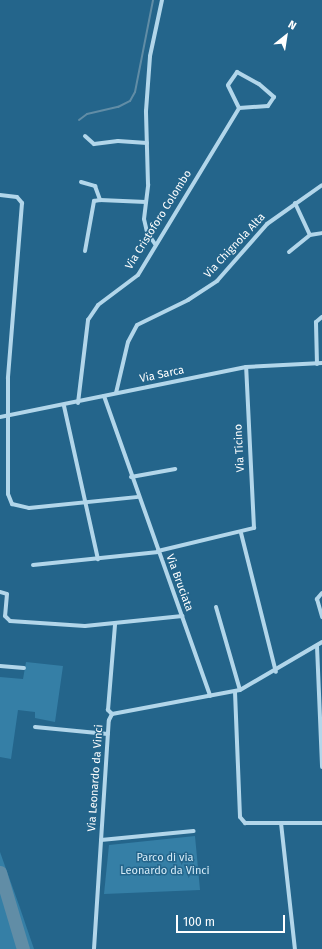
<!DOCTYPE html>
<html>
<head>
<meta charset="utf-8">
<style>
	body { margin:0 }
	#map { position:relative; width:322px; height:949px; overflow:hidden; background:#24658b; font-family:"Fira Sans",sans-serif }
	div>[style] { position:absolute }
	.green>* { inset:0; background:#357fa6 }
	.stream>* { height:2px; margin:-1px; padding:0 1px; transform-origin:1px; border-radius:1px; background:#618da6 }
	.river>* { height:13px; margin:-6.5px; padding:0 6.5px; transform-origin:6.5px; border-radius:6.5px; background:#618da6 }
	.minor>* { height:4px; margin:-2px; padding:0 2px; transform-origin:2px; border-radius:2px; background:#b2d6ea }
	span { translate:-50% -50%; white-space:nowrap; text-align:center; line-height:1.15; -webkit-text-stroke:3px #24658b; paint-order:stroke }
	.street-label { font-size:11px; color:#fff }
	.park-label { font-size:11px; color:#d6ecf8 }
	.north { position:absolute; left:266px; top:16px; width:40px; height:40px; -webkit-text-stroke:3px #24658b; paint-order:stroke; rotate:30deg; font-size:11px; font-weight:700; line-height:16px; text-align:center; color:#fff }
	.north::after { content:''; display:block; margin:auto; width:14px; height:18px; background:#fff; clip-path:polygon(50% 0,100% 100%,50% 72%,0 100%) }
	.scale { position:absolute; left:176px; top:915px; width:109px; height:18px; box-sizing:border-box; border:2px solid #fff; border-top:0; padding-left:5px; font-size:12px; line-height:14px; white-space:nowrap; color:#fff; -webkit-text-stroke:3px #24658b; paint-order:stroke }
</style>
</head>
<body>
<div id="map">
	<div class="green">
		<i style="clip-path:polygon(26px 662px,63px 666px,55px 722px,35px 718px,35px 712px,18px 710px,11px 759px,0 757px,0 677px,23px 679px)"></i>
		<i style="clip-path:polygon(195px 836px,200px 890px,104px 894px,109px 845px)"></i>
		<i style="clip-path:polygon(0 852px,20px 908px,34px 949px,0 949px)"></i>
	</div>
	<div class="stream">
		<i style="left:79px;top:120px;width:10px;rotate:-37deg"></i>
		<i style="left:87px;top:114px;width:32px;rotate:-13deg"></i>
		<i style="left:118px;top:107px;width:13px;rotate:-27deg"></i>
		<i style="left:130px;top:101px;width:10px;rotate:-61deg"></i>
		<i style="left:135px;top:92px;width:94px;rotate:-78.9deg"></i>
	</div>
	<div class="river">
		<i style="left:0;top:872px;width:80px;rotate:73.4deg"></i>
	</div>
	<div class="minor">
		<i style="left:85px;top:136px;width:12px;rotate:42deg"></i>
		<i style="left:94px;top:144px;width:24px;rotate:-7deg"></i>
		<i style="left:118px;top:141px;width:29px;rotate:4deg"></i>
		<i style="left:81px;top:182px;width:15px;rotate:16deg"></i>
		<i style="left:95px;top:186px;width:15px;rotate:70deg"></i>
		<i style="left:100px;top:200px;width:46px;rotate:2.5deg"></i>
		<i style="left:0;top:195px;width:17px;rotate:7deg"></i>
		<i style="left:17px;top:197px;width:8px;rotate:50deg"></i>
		<i style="left:22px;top:203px;width:176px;rotate:94.6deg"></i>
		<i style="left:8px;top:378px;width:116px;rotate:90deg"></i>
		<i style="left:8px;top:494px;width:11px;rotate:68deg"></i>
		<i style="left:12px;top:504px;width:17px;rotate:13deg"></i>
		<i style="left:29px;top:508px;width:110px;rotate:-5.8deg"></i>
		<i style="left:295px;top:203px;width:35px;rotate:65deg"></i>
		<i style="left:310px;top:235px;width:12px;rotate:-9deg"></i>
		<i style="left:155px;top:244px;width:14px;rotate:-124deg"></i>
		<i style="left:147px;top:232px;width:13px;rotate:-103deg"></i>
		<i style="left:144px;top:219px;width:35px;rotate:-83deg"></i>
		<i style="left:148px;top:184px;width:73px;rotate:-91.6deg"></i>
		<i style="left:146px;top:111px;width:55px;rotate:-85.8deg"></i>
		<i style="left:150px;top:56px;width:57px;rotate:-77.9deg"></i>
		<i style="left:85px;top:251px;width:51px;rotate:-79.8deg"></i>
		<i style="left:94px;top:201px;width:6px;rotate:-9deg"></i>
		<i style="left:289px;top:252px;width:27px;rotate:-39deg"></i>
		<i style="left:317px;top:364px;width:42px;rotate:-91.4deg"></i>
		<i style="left:316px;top:322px;width:8px;rotate:-40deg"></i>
		<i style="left:116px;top:393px;width:52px;rotate:-76.8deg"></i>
		<i style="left:128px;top:342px;width:19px;rotate:-62deg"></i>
		<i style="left:137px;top:325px;width:57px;rotate:-26.1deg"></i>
		<i style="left:188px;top:300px;width:35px;rotate:-33deg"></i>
		<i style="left:217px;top:281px;width:76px;rotate:-48.7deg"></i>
		<i style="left:267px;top:224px;width:67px;rotate:-35.3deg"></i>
		<i style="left:104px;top:396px;width:318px;rotate:70.5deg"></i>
		<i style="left:78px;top:403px;width:84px;rotate:-83.1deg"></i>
		<i style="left:88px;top:320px;width:18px;rotate:-56deg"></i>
		<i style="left:98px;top:305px;width:50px;rotate:-36.9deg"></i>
		<i style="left:138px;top:275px;width:195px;rotate:-58.8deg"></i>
		<i style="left:239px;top:108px;width:25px;rotate:-116deg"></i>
		<i style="left:228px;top:85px;width:16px;rotate:-55deg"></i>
		<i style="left:237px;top:72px;width:25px;rotate:29deg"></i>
		<i style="left:259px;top:84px;width:20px;rotate:41deg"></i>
		<i style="left:274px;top:97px;width:11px;rotate:124deg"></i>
		<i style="left:268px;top:106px;width:29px;rotate:176deg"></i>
		<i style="left:64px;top:406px;width:157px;rotate:77.5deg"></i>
		<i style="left:0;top:417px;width:251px;rotate:-11.5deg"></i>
		<i style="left:246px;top:367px;width:76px;rotate:-3deg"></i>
		<i style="left:131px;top:477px;width:45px;rotate:-10.3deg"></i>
		<i style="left:241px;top:533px;width:143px;rotate:75.9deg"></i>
		<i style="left:158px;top:551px;width:99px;rotate:-13.5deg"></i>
		<i style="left:254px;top:528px;width:161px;rotate:-92.8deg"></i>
		<i style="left:33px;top:565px;width:126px;rotate:-5.9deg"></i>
		<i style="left:0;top:592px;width:7px;rotate:16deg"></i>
		<i style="left:7px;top:594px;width:22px;rotate:95deg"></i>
		<i style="left:5px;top:616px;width:7px;rotate:45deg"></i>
		<i style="left:10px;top:621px;width:75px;rotate:3.8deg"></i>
		<i style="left:85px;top:626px;width:98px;rotate:-5.9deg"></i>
		<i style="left:322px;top:593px;width:8px;rotate:130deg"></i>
		<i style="left:317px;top:599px;width:19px;rotate:74deg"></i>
		<i style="left:216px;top:607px;width:86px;rotate:73.9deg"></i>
		<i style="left:317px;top:646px;width:121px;rotate:87.6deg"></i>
		<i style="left:0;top:666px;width:24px;rotate:5deg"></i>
		<i style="left:235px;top:692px;width:125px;rotate:87.7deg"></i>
		<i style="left:240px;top:817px;width:8px;rotate:50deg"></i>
		<i style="left:245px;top:823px;width:77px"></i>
		<i style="left:112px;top:714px;width:130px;rotate:-10.6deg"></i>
		<i style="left:240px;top:690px;width:95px;rotate:-30.3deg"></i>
		<i style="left:112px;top:714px;width:6px;rotate:-135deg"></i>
		<i style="left:108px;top:710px;width:86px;rotate:-85.3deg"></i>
		<i style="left:35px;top:727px;width:73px;rotate:5.5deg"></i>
		<i style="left:281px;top:823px;width:127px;rotate:83.7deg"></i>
		<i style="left:101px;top:840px;width:93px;rotate:-5.5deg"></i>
		<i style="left:94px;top:949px;width:229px;rotate:-86.3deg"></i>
		<i style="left:109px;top:720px;width:7px;rotate:-63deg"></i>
	</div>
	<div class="street-label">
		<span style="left:159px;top:220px;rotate:-58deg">Via Cristoforo Colombo</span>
		<span style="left:235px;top:246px;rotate:-47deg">Via Chignola Alta</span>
		<span style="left:162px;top:375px;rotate:-12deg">Via Sarca</span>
		<span style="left:240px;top:448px;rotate:-93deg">Via Ticino</span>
		<span style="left:179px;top:583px;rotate:70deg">Via Bruciata</span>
		<span style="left:96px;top:778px;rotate:-86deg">Via Leonardo da Vinci</span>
	</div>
	<div class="park-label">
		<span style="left:165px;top:865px">Parco di via<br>Leonardo da Vinci</span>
	</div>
	<div class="north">N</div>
	<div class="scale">100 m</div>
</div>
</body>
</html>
